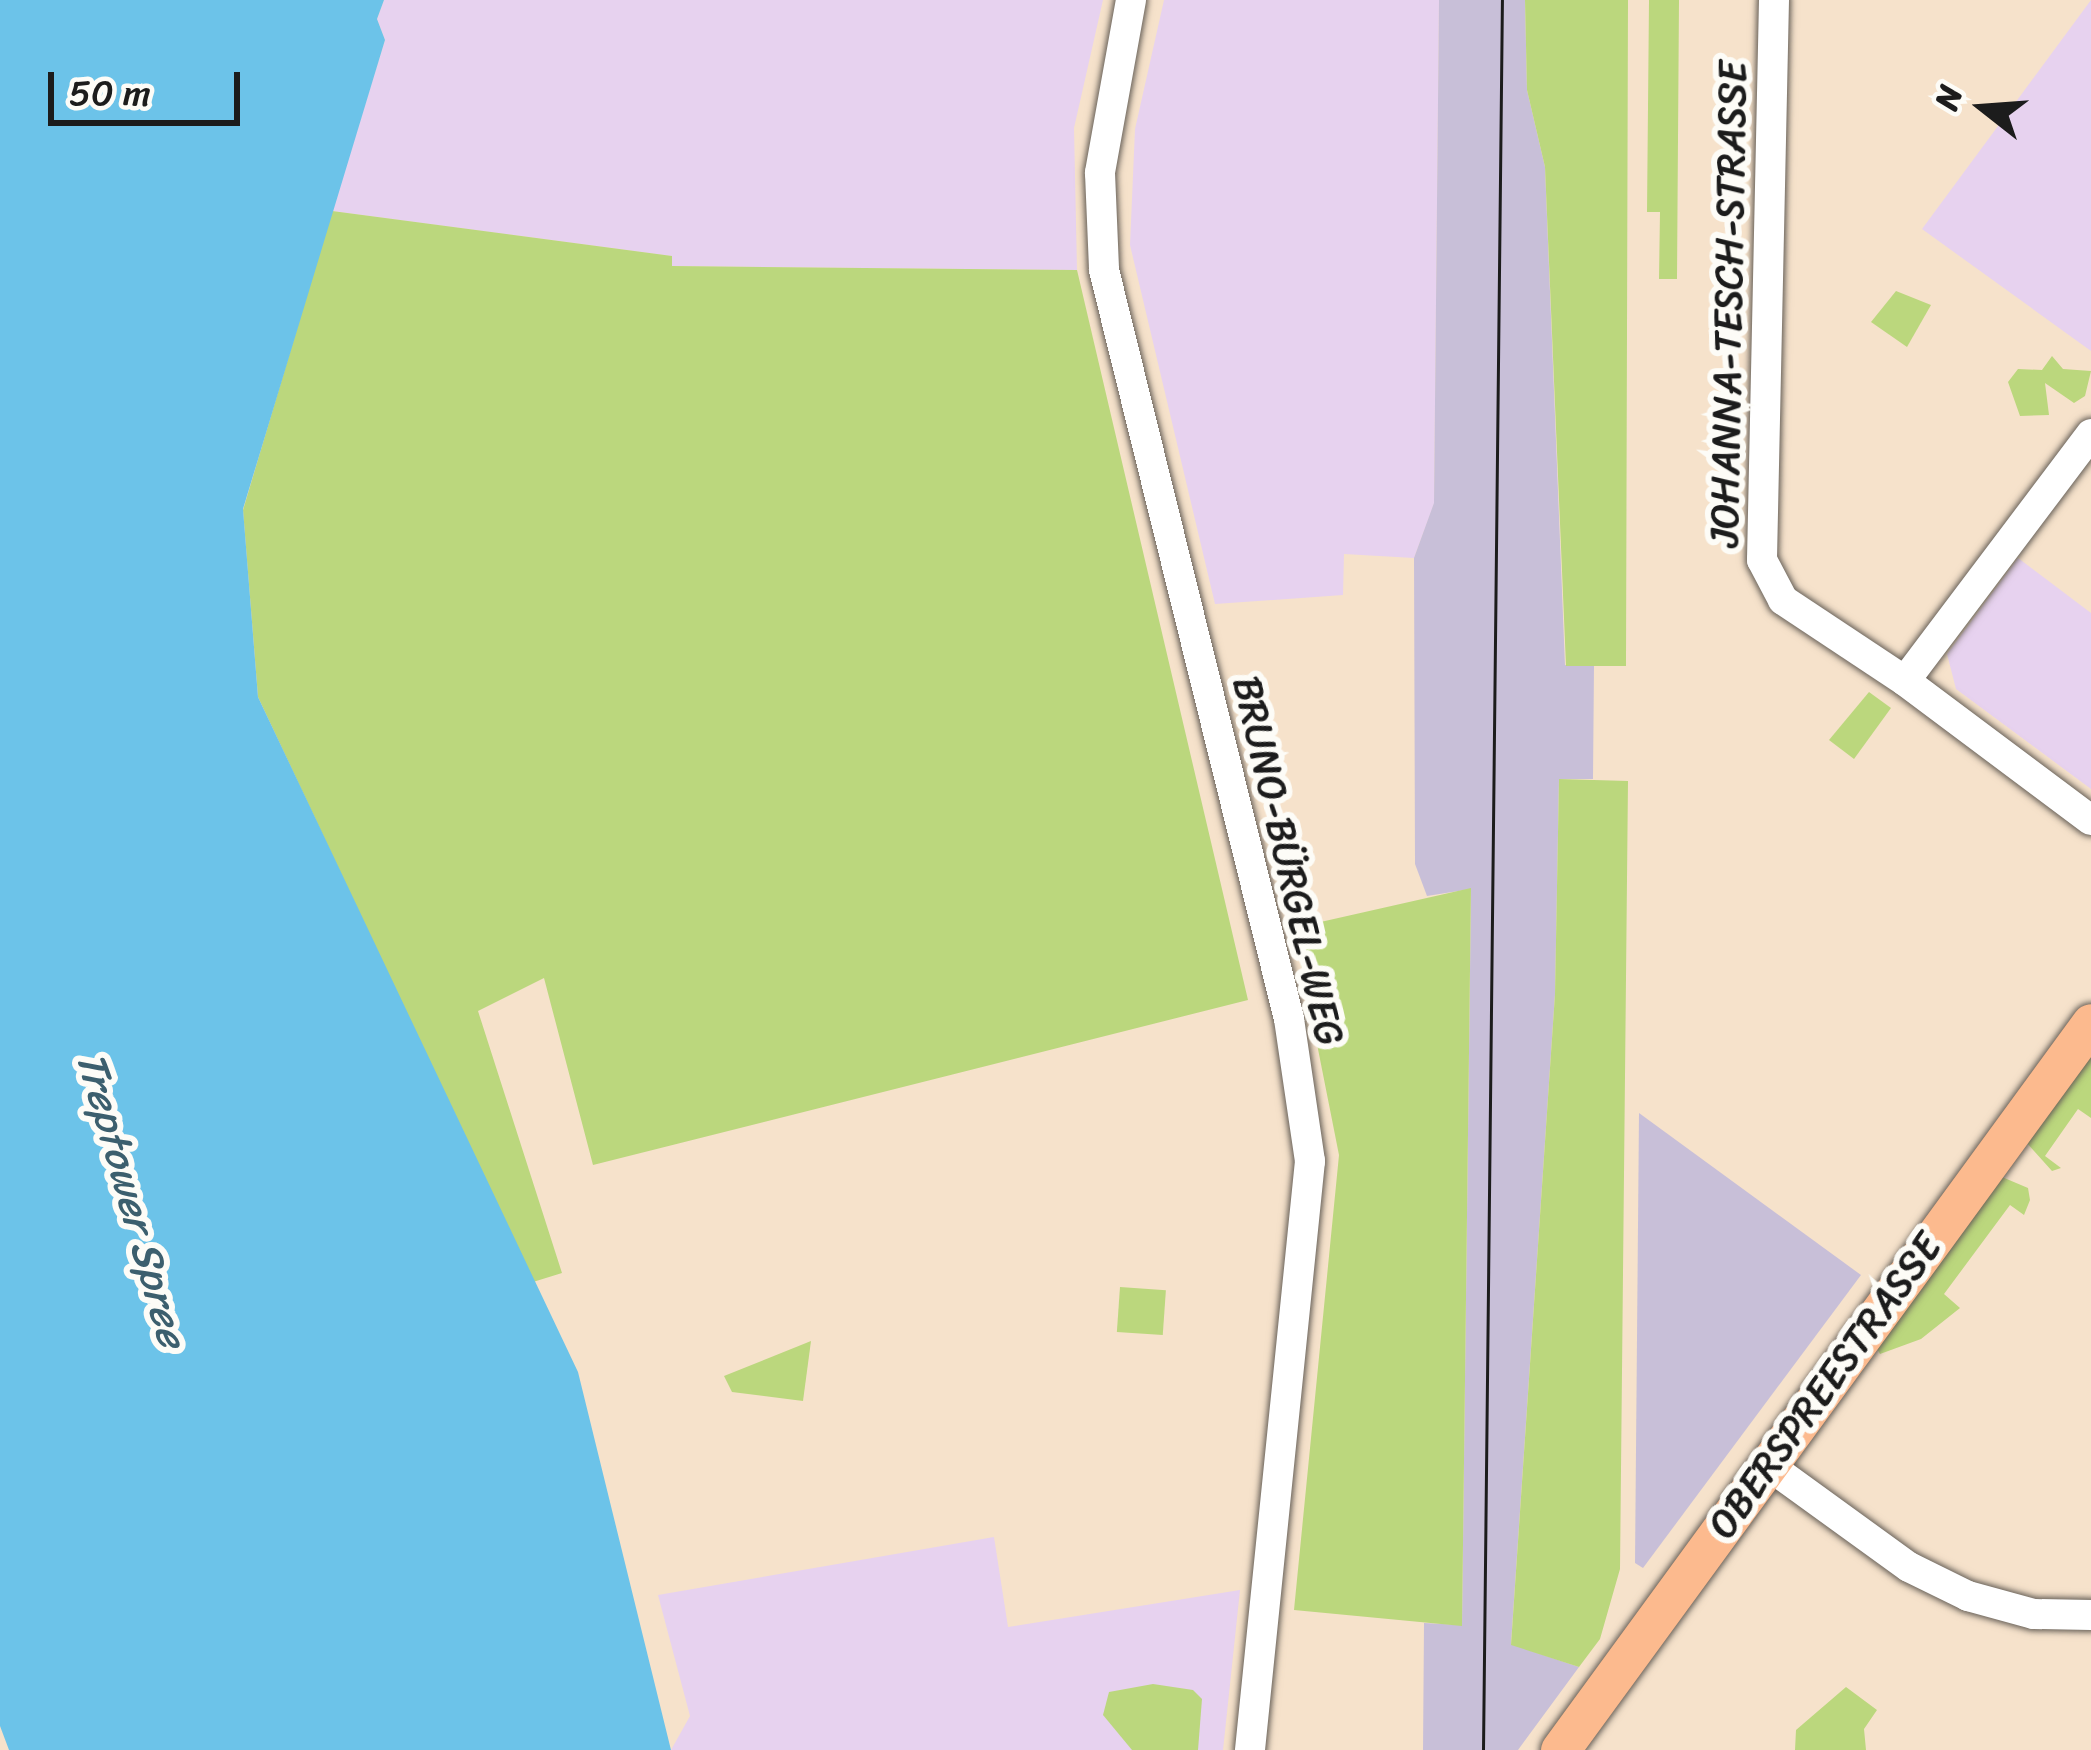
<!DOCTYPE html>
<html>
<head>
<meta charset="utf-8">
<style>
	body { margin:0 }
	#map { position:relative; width:2091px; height:1750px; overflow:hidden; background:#f6e2cb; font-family:Sriracha,sans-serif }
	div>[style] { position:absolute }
	.built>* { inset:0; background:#e7d2ef }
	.industrial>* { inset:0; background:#c8bfd8 }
	.green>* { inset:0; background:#bbd77d; transform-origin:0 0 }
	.water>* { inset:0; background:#6cc3e9 }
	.roads { filter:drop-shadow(0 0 3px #686159) drop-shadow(0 0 3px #686159) }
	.minor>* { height:30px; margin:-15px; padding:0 15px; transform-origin:15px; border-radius:15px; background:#fff }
	.major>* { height:39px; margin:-19.5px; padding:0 19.5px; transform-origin:19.5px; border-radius:19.5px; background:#fcba8e }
	.tram>* { height:3px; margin:-1.5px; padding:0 1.5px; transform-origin:1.5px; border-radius:1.5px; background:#1c1c1c }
	span { translate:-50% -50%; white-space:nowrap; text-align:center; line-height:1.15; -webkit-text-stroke:12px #fdfcf7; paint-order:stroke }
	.street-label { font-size:39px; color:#1c1c1c }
	.water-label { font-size:42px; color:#3c5f6e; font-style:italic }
	.north { position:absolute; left:1923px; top:48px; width:120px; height:120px; -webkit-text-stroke:9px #fdfcf7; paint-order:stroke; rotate:287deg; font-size:33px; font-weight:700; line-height:48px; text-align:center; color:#1c1c1c }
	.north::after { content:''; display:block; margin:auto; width:42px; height:54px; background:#1c1c1c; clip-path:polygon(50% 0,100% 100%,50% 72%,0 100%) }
	.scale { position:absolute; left:48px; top:72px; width:192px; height:54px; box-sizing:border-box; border:6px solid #1c1c1c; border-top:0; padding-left:15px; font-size:36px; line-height:42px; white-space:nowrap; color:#1c1c1c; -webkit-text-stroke:9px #fdfcf7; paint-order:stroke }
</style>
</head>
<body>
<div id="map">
	<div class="built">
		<i style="clip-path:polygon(384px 0,1103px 0,1074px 128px,1077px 270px,671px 266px,671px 256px,332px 211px,385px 40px,377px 19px)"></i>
		<i style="clip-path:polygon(1164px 0,1439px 0,1434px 504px,1414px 558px,1344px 554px,1343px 595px,1215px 604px,1130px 245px,1135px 129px)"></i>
		<i style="clip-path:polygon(2091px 0,2091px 351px,1922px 229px)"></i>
		<i style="clip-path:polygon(2018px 558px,2091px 613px,2091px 789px,1956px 689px,1947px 654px)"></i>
		<i style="clip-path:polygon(994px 1537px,1008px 1627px,1240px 1590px,1223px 1750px,671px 1750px,690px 1716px,658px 1595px)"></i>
	</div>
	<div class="industrial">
		<i style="clip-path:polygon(1439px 0,1525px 0,1527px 90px,1545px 167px,1565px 665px,1594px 666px,1593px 779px,1559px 779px,1555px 994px,1511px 1644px,1579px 1667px,1518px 1750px,1423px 1750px,1424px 1623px,1462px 1625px,1471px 889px,1427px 896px,1415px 864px,1414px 558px,1434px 503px)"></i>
		<i style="clip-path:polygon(1639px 1113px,1861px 1275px,1643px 1568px,1635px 1563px)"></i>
	</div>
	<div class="green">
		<i style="clip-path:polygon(1525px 0,1628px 0,1626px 666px,1566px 666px,1545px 167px,1527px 90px)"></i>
		<i style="clip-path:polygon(1649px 0,1679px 0,1677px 279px,1659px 279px,1660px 212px,1647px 212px)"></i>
		<i style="clip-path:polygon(332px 211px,672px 256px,672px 266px,1077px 270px,1248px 1000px,593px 1165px,544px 978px,478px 1011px,562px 1273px,533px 1282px,258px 697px,243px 510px)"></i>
		<i style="clip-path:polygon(1896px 291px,1931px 305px,1907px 347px,1871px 322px)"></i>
		<i style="clip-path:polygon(2052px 356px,2063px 369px,2091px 371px,2085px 396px,2074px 403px,2045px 383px,2049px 415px,2020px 416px,2008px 382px,2018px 369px,2042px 370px)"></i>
		<i style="clip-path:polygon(1869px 692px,1891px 708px,1854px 759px,1829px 740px)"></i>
		<i style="clip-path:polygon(1559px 779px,1628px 781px,1620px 1569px,1600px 1639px,1579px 1667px,1511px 1645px,1555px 994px)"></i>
		<i style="clip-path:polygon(1471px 888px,1462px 1626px,1294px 1610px,1339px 1155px,1294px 928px)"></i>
		<i style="clip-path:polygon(2091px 1048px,2091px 1118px,2078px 1109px,2045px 1156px,2061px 1168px,2052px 1171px,2026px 1142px)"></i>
		<i style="clip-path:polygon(2002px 1177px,2028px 1188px,2030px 1200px,2024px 1215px,2010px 1205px,1944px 1294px,1960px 1308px,1921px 1339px,1880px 1354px,1873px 1341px)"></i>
		<i style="left:1120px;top:1287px;width:46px;height:45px;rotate:4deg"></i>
		<i style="clip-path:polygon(811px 1341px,803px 1401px,732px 1392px,724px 1376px)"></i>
		<i style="clip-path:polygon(1153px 1684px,1193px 1690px,1202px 1699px,1198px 1750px,1132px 1750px,1103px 1715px,1109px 1692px)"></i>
		<i style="clip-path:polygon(1846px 1687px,1877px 1710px,1864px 1729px,1866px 1750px,1795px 1750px,1796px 1730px)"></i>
	</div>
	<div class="water">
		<i style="clip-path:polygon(0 0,384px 0,377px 19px,385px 40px,243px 509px,258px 697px,578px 1372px,671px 1750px,9px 1750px,0 1726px)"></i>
	</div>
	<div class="roads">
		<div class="minor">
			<i style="left:1131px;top:0;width:176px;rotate:100.2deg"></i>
			<i style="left:1100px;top:173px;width:97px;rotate:87.6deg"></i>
			<i style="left:1104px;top:270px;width:772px;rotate:76.13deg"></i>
			<i style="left:1289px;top:1019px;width:144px;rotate:81.6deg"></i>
			<i style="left:1310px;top:1161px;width:592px;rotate:95.82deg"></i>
			<i style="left:1774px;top:0;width:560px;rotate:91.23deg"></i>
			<i style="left:1762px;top:560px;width:45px;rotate:62.3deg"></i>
			<i style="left:1783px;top:600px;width:146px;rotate:33.6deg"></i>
			<i style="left:2091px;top:434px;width:309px;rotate:127deg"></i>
			<i style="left:1905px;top:681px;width:232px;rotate:36.8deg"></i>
			<i style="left:1768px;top:1465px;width:174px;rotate:35.9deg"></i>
			<i style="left:1909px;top:1567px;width:66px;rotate:26.2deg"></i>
			<i style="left:1968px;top:1596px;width:68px;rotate:15.3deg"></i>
			<i style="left:2034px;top:1614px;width:57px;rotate:1deg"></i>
		</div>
		<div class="major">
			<i style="left:1560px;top:1750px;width:900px;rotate:-53.86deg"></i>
		</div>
	</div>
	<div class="tram">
		<i style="left:1483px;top:1750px;width:1750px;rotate:-89.38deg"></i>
	</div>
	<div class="street-label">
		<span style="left:1729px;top:304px;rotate:-89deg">JOHANNA-TESCH-STRASSE</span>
		<span style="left:1288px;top:861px;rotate:77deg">BRUNO-BÜRGEL-WEG</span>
		<span style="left:1825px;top:1386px;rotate:-54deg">OBERSPREESTRASSE</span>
	</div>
	<div class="water-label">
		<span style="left:132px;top:1199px;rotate:74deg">Treptower Spree</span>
	</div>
	<div class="north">N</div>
	<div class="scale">50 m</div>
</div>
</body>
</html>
